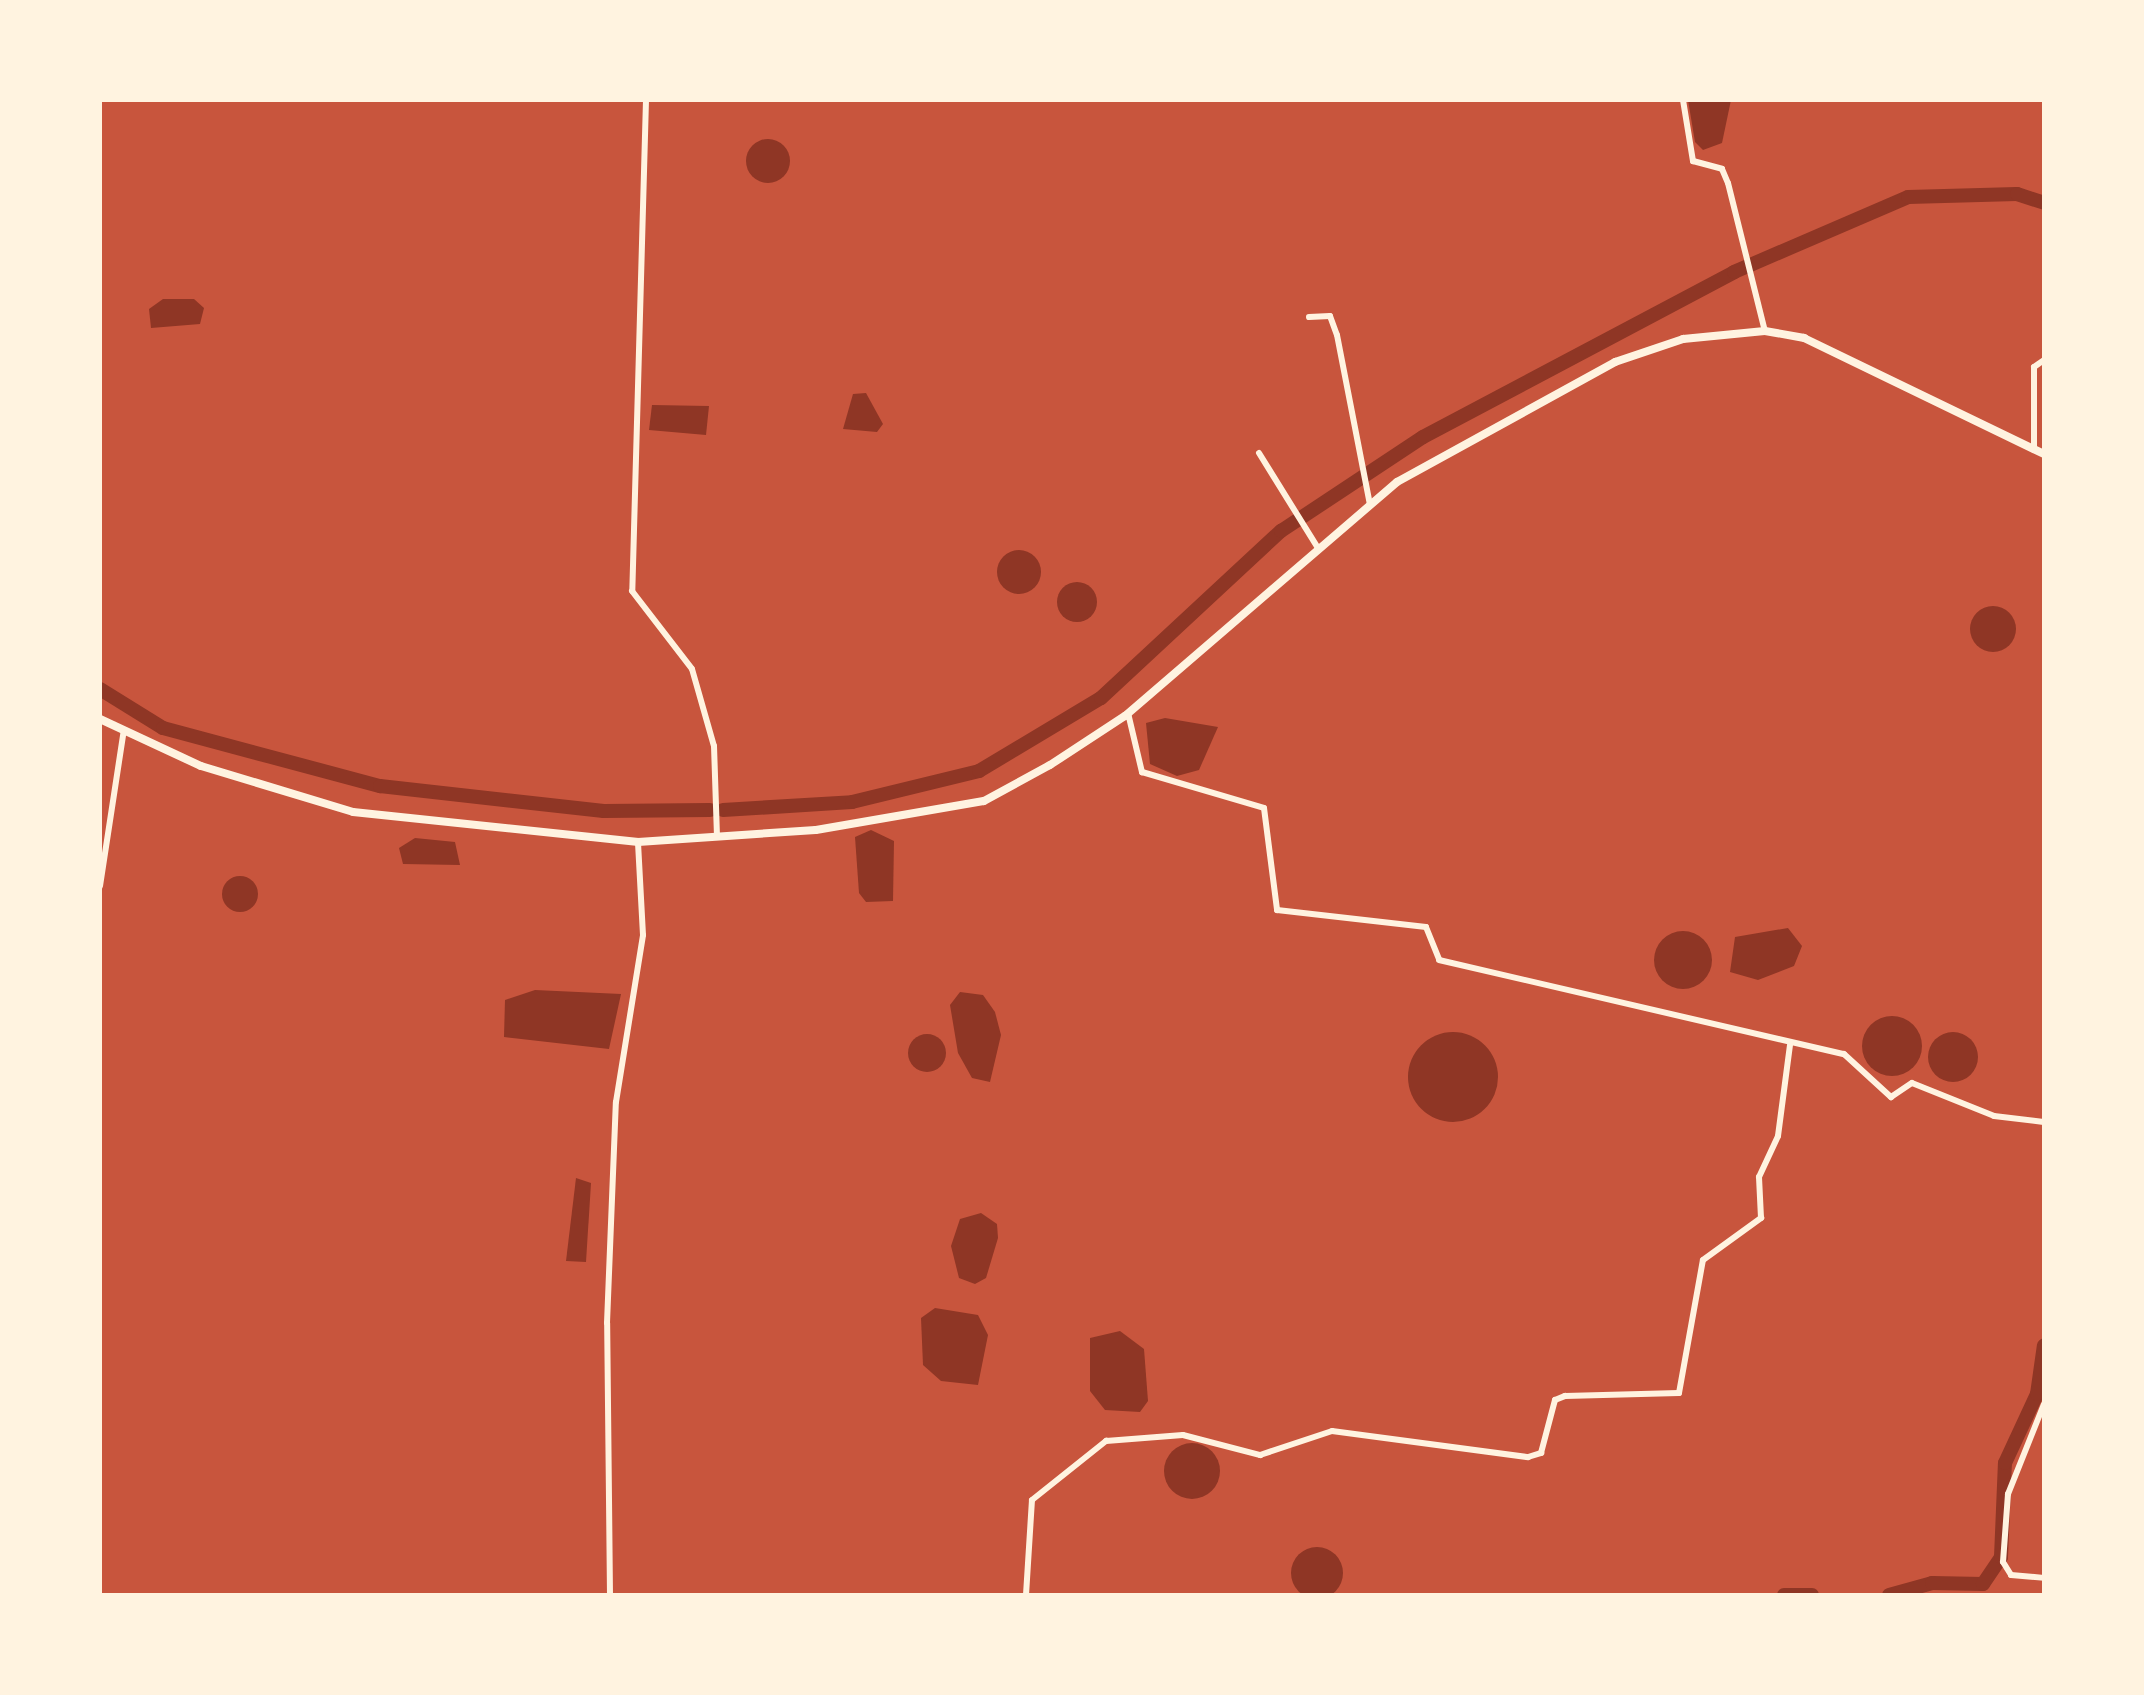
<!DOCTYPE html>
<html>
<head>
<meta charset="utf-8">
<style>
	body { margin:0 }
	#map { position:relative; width:2144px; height:1695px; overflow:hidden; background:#c8553d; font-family:Bitter,serif }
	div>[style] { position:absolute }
	.water>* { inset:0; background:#8f3625 }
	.round { border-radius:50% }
	.canal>* { height:14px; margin:-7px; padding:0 7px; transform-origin:7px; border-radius:7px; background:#8f3625 }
	.minor>* { height:6px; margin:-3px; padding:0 3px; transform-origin:3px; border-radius:3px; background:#fff3e0 }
	.secondary>* { height:8px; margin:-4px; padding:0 4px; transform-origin:4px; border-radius:4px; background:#fff3e0 }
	span { translate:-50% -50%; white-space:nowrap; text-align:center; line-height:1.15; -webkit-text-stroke:8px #fff3e0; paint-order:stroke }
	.frame { position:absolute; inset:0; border:102px solid #fff3e0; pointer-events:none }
</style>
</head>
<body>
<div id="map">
	<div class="water">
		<i style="clip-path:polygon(1688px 100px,1731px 100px,1722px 143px,1703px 150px,1695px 142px)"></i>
		<i class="round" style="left:746px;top:139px;width:44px;height:44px"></i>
		<i style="clip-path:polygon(163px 299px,194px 299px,204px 308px,200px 324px,151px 328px,149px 309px)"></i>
		<i style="clip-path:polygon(866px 393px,883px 424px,877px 432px,843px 429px,853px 394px)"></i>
		<i style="clip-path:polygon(652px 405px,709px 406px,706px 435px,649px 430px)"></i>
		<i class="round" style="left:997px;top:550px;width:44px;height:44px"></i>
		<i class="round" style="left:1057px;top:582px;width:40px;height:40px"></i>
		<i class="round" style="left:1970px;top:606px;width:46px;height:46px"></i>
		<i style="clip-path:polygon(1165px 718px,1218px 727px,1199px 770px,1177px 776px,1150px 764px,1146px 723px)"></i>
		<i style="clip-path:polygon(871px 830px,894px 841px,893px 901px,866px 902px,859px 893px,855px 837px)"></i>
		<i style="clip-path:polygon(415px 838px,455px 842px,460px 865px,403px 864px,399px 848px)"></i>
		<i class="round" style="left:222px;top:876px;width:36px;height:36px"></i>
		<i style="clip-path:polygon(1788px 928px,1802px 946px,1794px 966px,1758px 980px,1730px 972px,1735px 937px)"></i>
		<i class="round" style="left:1654px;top:931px;width:58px;height:58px"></i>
		<i style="clip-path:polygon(535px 990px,621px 994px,609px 1049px,504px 1037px,505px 1000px)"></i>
		<i style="clip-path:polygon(960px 992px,983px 995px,995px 1012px,1001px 1035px,990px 1082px,972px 1078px,958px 1053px,950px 1005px)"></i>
		<i class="round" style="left:1862px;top:1016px;width:60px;height:60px"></i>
		<i class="round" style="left:1408px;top:1032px;width:90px;height:90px"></i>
		<i class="round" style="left:1928px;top:1032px;width:50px;height:50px"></i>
		<i class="round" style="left:908px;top:1034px;width:38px;height:38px"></i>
		<i style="clip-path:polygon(576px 1178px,591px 1183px,586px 1262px,566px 1261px)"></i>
		<i style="clip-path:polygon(981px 1213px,997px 1224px,998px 1238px,986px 1278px,975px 1284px,959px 1278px,951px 1246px,960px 1219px)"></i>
		<i style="clip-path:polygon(935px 1308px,978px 1315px,988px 1335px,978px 1385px,941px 1381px,923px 1365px,921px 1318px)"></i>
		<i style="clip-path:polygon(1120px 1331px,1144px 1349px,1148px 1401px,1140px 1412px,1105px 1410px,1090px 1391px,1090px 1338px)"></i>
		<i class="round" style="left:1164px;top:1443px;width:56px;height:56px"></i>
		<i class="round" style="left:1291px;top:1547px;width:52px;height:52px"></i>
	</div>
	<div class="canal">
		<i style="left:100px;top:689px;width:74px;rotate:31.8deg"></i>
		<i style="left:163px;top:728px;width:225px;rotate:15deg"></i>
		<i style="left:380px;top:786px;width:225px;rotate:6.4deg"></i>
		<i style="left:604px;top:811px;width:106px;rotate:-0.5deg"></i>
		<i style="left:723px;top:810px;width:129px;rotate:-3.5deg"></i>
		<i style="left:852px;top:802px;width:131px;rotate:-13.7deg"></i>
		<i style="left:979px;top:771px;width:142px;rotate:-30.9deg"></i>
		<i style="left:1101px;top:698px;width:246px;rotate:-42.9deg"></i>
		<i style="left:1281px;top:531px;width:170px;rotate:-33.5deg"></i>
		<i style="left:1423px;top:437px;width:352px;rotate:-27.9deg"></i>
		<i style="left:1734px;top:272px;width:189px;rotate:-23.3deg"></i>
		<i style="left:1908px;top:197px;width:109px;rotate:-1.6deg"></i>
		<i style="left:2017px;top:194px;width:28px;rotate:18deg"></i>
		<i style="left:1784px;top:1595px;width:28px"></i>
		<i style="left:1889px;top:1595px;width:45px;rotate:-15.6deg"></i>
		<i style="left:1932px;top:1583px;width:51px;rotate:1.1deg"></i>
		<i style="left:1983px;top:1584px;width:32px;rotate:-56deg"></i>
		<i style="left:2001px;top:1557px;width:94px;rotate:-87.6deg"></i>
		<i style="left:2005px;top:1463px;width:76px;rotate:-65.1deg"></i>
		<i style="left:2037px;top:1394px;width:49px;rotate:-81.9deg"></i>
	</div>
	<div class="minor">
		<i style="left:646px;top:100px;width:491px;rotate:91.6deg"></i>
		<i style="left:632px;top:591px;width:98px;rotate:52.4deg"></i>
		<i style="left:692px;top:669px;width:80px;rotate:74.1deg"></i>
		<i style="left:714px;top:746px;width:90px;rotate:88.1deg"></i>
		<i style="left:1683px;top:100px;width:62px;rotate:80.7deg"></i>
		<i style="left:1693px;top:161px;width:30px;rotate:15deg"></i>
		<i style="left:1722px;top:169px;width:15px;rotate:67deg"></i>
		<i style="left:1728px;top:183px;width:153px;rotate:76deg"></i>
		<i style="left:1309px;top:317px;width:21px;rotate:-3deg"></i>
		<i style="left:1330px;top:316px;width:20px;rotate:70deg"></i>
		<i style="left:1337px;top:335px;width:172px;rotate:79deg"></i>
		<i style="left:2034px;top:450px;width:83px;rotate:-90deg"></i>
		<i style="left:2034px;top:367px;width:12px;rotate:-35deg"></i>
		<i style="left:1259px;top:453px;width:112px;rotate:58.2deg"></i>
		<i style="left:1128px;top:713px;width:61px;rotate:76.7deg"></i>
		<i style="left:1142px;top:772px;width:127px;rotate:16.4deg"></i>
		<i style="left:1264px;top:808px;width:103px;rotate:82.7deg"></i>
		<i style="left:1277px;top:910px;width:150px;rotate:6.5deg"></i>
		<i style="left:1426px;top:927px;width:35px;rotate:68deg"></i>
		<i style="left:1439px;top:960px;width:416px;rotate:13.1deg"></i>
		<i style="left:1844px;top:1054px;width:64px;rotate:42.5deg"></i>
		<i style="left:1891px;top:1097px;width:25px;rotate:-34deg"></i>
		<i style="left:1912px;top:1083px;width:88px;rotate:21.9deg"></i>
		<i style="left:1994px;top:1116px;width:50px;rotate:6.8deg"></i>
		<i style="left:100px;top:886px;width:158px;rotate:-81.3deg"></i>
		<i style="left:2044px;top:1404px;width:97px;rotate:111.8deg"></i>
		<i style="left:2008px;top:1494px;width:68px;rotate:94.2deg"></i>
		<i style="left:2003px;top:1562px;width:15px;rotate:58deg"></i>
		<i style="left:2011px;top:1575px;width:33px;rotate:5deg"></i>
		<i style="left:610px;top:1595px;width:272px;rotate:-90.6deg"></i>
		<i style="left:607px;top:1323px;width:221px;rotate:-87.7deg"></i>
		<i style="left:616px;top:1102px;width:169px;rotate:-80.8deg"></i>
		<i style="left:643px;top:935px;width:93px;rotate:-93.1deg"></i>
		<i style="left:1026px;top:1595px;width:95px;rotate:-86.4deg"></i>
		<i style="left:1032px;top:1500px;width:95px;rotate:-38.6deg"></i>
		<i style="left:1106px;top:1441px;width:77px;rotate:-4.5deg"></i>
		<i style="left:1183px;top:1435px;width:80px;rotate:14.6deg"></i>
		<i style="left:1260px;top:1455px;width:76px;rotate:-18.4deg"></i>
		<i style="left:1332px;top:1431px;width:198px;rotate:7.6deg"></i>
		<i style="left:1528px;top:1457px;width:14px;rotate:-17deg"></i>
		<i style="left:1541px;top:1453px;width:55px;rotate:-75.2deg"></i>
		<i style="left:1555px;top:1400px;width:11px;rotate:-22deg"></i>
		<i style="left:1565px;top:1396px;width:114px;rotate:-1.5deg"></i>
		<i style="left:1679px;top:1393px;width:135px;rotate:-79.8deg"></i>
		<i style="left:1703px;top:1260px;width:72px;rotate:-35.9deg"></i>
		<i style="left:1761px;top:1218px;width:41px;rotate:-92.8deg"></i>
		<i style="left:1759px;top:1177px;width:45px;rotate:-65.1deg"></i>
		<i style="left:1778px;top:1136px;width:92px;rotate:-82.5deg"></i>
	</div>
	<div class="secondary">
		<i style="left:100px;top:719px;width:111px;rotate:25deg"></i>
		<i style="left:201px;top:766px;width:159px;rotate:16.8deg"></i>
		<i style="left:353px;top:812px;width:287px;rotate:6deg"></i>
		<i style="left:638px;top:842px;width:178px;rotate:-3.9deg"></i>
		<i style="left:816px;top:830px;width:170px;rotate:-9.8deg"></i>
		<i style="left:984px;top:801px;width:75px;rotate:-28.6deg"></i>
		<i style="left:1050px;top:765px;width:90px;rotate:-33.2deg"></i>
		<i style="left:1125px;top:716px;width:359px;rotate:-40.7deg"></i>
		<i style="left:1397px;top:482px;width:249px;rotate:-28.8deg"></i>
		<i style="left:1615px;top:362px;width:72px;rotate:-18.7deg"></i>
		<i style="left:1683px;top:339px;width:82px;rotate:-5.6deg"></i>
		<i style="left:1765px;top:331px;width:40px;rotate:10deg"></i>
		<i style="left:1804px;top:338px;width:267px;rotate:25.8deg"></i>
	</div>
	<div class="frame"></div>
</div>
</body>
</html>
